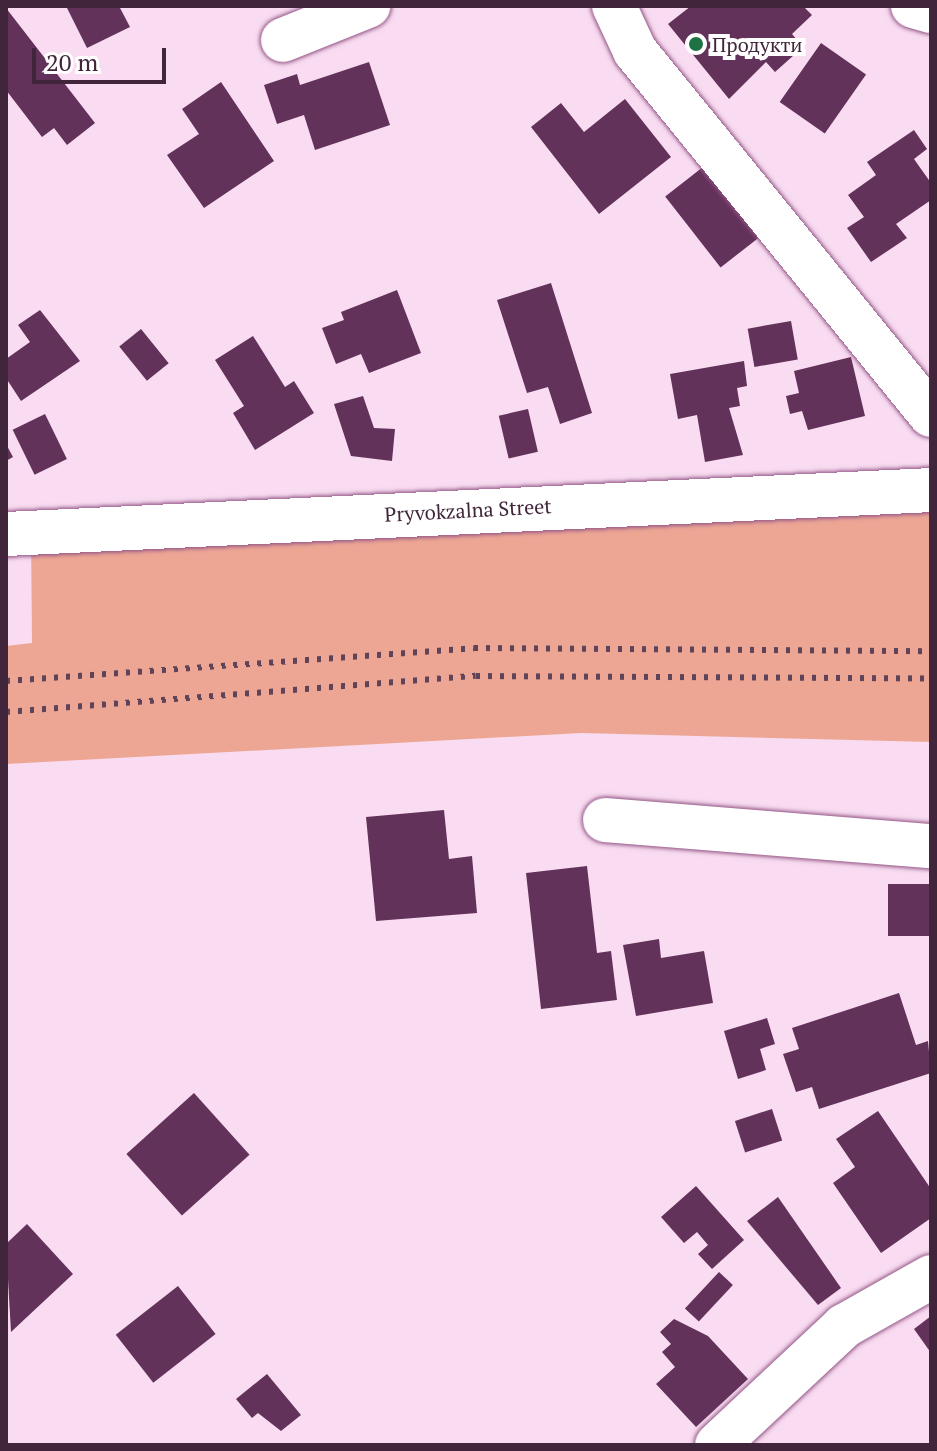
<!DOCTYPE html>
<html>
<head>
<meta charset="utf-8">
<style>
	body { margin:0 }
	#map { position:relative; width:937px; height:1451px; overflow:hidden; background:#f9dcf1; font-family:"PT Serif",serif }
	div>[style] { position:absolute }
	.green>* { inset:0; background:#eda694 }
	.building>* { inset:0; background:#63325a; transform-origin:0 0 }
	.roads { filter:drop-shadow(0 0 2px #935586) drop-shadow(0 0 2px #935586) }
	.minor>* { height:44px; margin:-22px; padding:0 22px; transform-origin:22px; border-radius:22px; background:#fff }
	.rail>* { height:6px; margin-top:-3px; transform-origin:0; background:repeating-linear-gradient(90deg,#5f4459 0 4px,transparent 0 12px) }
	.dots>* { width:22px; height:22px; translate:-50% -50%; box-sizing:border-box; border:4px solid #fff; border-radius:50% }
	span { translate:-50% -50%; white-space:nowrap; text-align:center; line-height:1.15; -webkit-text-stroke:8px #fff; paint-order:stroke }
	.poi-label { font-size:20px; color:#41263b }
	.left { translate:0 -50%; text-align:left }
	.street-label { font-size:20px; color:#41263b }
	.frame { position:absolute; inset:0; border:8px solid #41263b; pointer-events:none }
	.scale { position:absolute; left:32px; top:48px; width:134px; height:36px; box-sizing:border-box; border:4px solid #41263b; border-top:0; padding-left:10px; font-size:24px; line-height:28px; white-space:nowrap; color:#41263b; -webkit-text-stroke:6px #fff; paint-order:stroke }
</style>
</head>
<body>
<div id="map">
	<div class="green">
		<i style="clip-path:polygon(931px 490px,931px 742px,581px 733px,6px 764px,6px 646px,32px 643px,31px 533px)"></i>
	</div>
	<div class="building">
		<i style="clip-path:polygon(66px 6px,119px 6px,130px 27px,87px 48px)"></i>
		<i style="clip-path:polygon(691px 6px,803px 6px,812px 15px,792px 34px,803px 47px,775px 72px,766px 62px,729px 99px,668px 24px)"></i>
		<i style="clip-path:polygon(6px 8px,95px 123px,67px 145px,54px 128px,42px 137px,6px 90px)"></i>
		<i style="left:821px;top:43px;width:55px;height:72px;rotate:35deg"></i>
		<i style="clip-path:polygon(369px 62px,390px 125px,315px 150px,304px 115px,277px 124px,264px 85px,297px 74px,300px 85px)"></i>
		<i style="clip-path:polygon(221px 82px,274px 161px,204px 208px,167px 155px,199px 134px,182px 109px)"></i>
		<i style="clip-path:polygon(625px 99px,671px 157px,599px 214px,531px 127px,561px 103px,584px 132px)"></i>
		<i style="clip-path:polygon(914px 130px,927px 149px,914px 159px,931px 183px,931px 200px,896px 224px,907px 238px,871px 262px,847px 228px,864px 217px,848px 195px,876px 175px,867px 162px)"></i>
		<i style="left:703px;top:167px;width:90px;height:48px;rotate:52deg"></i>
		<i style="clip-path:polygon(551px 283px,592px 413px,560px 424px,548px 387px,527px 393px,497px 300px)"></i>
		<i style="clip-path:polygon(397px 290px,421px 353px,369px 373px,361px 354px,336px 364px,322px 328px,344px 320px,341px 312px)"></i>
		<i style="clip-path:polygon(40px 310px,80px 361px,21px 401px,6px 378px,6px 359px,30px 342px,18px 325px)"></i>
		<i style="left:791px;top:321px;width:39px;height:44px;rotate:80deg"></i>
		<i style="left:141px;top:329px;width:44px;height:28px;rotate:51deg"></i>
		<i style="clip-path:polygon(253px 336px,285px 387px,294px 381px,314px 413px,255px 450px,233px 413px,244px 406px,215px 360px)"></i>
		<i style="clip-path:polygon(851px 357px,865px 416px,808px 430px,802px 411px,790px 414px,786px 396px,799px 393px,794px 371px)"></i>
		<i style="clip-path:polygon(744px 361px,747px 386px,737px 388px,740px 406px,729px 408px,743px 455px,705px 462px,697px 415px,678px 419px,670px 374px)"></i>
		<i style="clip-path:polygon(363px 396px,374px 428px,395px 429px,392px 461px,351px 456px,334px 404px)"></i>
		<i style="left:528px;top:409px;width:44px;height:30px;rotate:77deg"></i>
		<i style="left:45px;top:414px;width:50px;height:36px;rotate:64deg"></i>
		<i style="clip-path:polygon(6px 444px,13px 457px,6px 461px)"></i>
		<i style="clip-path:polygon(444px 810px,449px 859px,472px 856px,477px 913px,376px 921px,366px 817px)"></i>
		<i style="clip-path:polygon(587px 866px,597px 953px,611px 951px,617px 1000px,541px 1009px,526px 873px)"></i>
		<i style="left:931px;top:884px;width:52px;height:43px;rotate:90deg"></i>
		<i style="clip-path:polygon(659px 939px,661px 958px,704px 951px,713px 1003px,636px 1016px,623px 945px)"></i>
		<i style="clip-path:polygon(899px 993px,916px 1045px,928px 1041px,931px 1073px,819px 1109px,812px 1087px,796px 1092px,783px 1054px,799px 1049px,792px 1028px)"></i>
		<i style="clip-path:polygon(767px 1018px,775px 1044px,760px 1049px,766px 1070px,738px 1079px,724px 1031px)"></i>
		<i style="left:194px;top:1093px;width:83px;height:91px;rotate:48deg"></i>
		<i style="left:772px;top:1109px;width:33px;height:39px;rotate:72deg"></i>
		<i style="clip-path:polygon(878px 1111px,931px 1189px,931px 1218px,881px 1253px,833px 1183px,855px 1167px,836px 1139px)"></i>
		<i style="clip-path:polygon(696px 1186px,744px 1240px,712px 1269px,698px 1254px,708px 1245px,697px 1232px,684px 1243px,661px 1217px)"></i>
		<i style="clip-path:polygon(778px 1197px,841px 1288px,818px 1305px,747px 1221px)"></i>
		<i style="clip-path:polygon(27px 1224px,73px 1274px,11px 1332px,6px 1244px)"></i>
		<i style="left:719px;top:1272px;width:19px;height:50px;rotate:43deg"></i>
		<i style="left:178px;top:1286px;width:61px;height:79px;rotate:52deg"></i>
		<i style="clip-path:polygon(931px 1316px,931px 1353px,914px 1329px)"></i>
		<i style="clip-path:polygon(674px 1319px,708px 1336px,748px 1379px,696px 1427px,656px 1384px,675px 1367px,662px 1352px,671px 1344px,660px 1332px)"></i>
		<i style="clip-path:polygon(267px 1374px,301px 1415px,281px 1431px,258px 1413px,252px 1418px,236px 1399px)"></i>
	</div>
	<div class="roads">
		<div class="minor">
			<i style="left:614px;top:6px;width:50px;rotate:65deg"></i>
			<i style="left:635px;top:51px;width:469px;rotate:50.9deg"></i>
			<i style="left:913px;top:6px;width:19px;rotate:16deg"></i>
			<i style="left:283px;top:40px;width:92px;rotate:-21.8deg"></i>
			<i style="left:6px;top:534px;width:926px;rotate:-2.72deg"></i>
			<i style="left:605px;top:820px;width:327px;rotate:4.6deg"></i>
			<i style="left:717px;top:1445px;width:174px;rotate:-43.1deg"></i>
			<i style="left:844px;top:1326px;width:100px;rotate:-29.4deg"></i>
		</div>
	</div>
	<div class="rail">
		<i style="left:6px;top:681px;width:469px;rotate:-4deg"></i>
		<i style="left:474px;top:648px;width:457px;rotate:0.4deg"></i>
		<i style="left:6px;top:712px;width:471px;rotate:-4.4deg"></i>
		<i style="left:476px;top:676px;width:455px;rotate:0.3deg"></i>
	</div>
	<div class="dots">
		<i style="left:696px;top:44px;background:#1e7244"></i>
	</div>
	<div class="poi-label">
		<span class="left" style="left:712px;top:44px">Продукти</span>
	</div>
	<div class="street-label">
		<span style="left:468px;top:510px;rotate:-3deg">Pryvokzalna Street</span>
	</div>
	<div class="frame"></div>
	<div class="scale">20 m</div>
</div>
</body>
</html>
